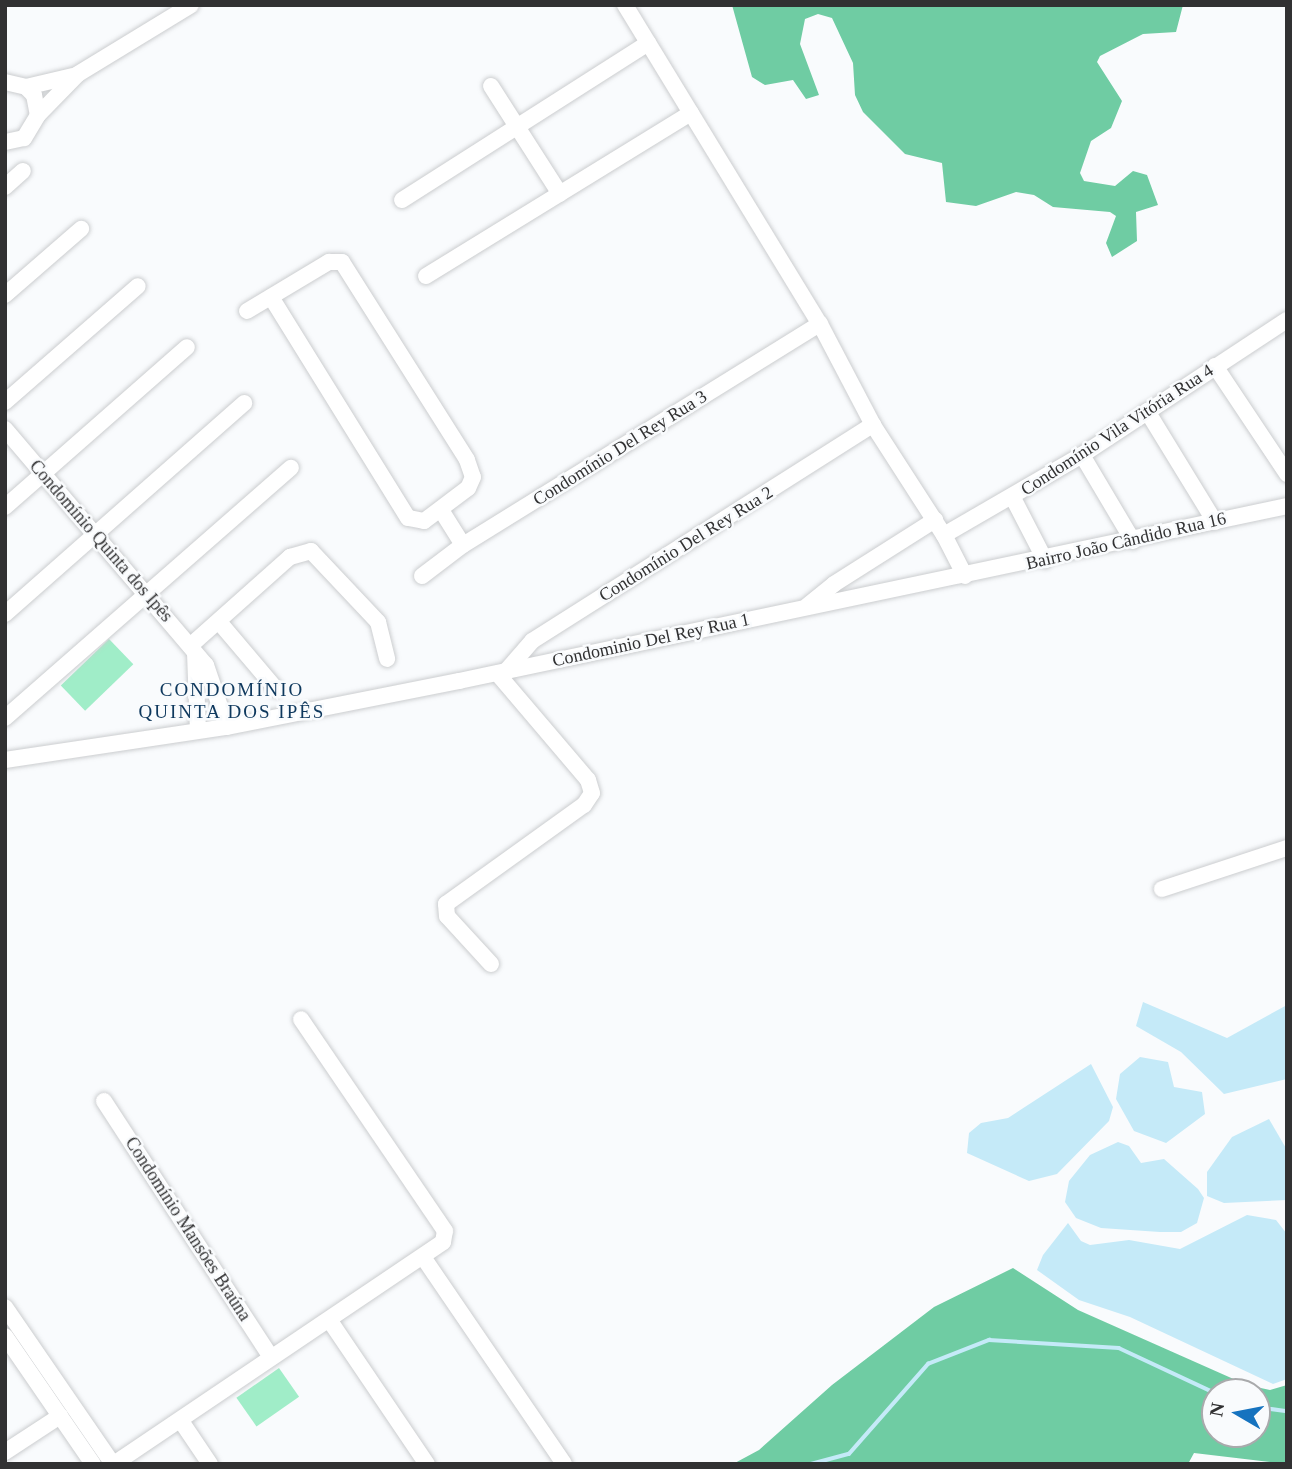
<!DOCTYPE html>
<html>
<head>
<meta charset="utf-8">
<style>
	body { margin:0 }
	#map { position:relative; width:1292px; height:1469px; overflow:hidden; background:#f9fbfd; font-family:"Times New Roman",serif }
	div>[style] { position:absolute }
	.green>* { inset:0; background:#a0edc8; transform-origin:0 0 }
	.forest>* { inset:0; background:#6fcca3 }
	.water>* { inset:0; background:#c5eaf8 }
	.stream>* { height:3.5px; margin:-1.75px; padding:0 1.75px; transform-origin:1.75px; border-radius:1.75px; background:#c5eaf8 }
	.roads { filter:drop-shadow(0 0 2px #cbcdcf) drop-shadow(0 0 2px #cbcdcf) }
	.minor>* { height:16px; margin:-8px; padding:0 8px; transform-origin:8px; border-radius:8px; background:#fff }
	span { translate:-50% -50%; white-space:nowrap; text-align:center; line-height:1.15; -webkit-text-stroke:5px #f9fbfd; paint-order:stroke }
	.street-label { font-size:18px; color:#313132 }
	.neighbourhood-label { font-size:19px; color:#0e385d; letter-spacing:2px }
	.frame { position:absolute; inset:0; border:7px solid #313132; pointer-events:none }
	.north { position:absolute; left:1201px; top:1378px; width:70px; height:70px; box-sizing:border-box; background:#f9fbfd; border:2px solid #a9aaac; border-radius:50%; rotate:280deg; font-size:19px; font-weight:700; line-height:28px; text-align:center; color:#313132 }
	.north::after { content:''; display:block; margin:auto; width:24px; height:32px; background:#1673bf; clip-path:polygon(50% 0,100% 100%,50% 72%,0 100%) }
</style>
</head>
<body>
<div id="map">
	<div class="green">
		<i style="left:109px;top:639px;width:35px;height:67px;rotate:46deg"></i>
		<i style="left:279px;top:1368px;width:35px;height:52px;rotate:55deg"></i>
	</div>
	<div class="forest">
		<i style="clip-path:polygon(732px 5px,1183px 5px,1176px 32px,1143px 34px,1100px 56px,1097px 62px,1122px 101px,1111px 128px,1091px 141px,1080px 173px,1084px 181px,1115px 186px,1133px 171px,1147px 175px,1158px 205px,1136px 212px,1137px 241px,1112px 257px,1106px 243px,1116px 216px,1110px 212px,1053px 207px,1034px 195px,1016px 192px,976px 206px,946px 202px,942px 163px,905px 154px,863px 112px,855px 95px,853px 63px,832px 18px,818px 14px,805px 19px,800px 44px,819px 95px,806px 99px,793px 80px,765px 85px,752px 77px)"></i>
		<i style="clip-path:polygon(evenodd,1013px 1268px,1078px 1310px,1247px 1385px,1270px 1390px,1287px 1385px,1287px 1464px,1194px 1453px,1188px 1464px,733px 1464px,759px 1450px,832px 1385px,934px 1307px,1013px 1268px,1215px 1392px,1257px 1392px,1257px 1434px,1215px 1434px,1215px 1392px)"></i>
	</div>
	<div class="water">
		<i style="clip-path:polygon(1143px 1002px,1227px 1038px,1287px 1005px,1287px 1079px,1224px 1094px,1181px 1052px,1136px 1026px)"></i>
		<i style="clip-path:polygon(1140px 1057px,1168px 1062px,1174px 1087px,1202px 1092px,1205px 1114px,1166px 1143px,1134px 1131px,1116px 1099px,1120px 1074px)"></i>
		<i style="clip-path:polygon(1091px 1064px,1113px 1107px,1109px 1121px,1057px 1174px,1029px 1181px,967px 1153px,969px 1133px,981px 1123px,1008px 1118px)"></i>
		<i style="clip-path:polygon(1269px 1119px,1287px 1150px,1287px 1200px,1224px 1203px,1207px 1196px,1207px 1172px,1232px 1137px)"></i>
		<i style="clip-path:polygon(1118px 1142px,1129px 1146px,1141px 1163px,1164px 1159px,1198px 1189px,1204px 1198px,1197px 1223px,1181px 1232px,1160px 1232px,1101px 1228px,1076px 1218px,1065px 1202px,1069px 1181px,1090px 1155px)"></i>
		<i style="clip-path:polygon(1247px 1215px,1276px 1220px,1287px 1234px,1287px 1379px,1273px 1384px,1130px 1317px,1079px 1300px,1037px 1270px,1043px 1255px,1068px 1223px,1081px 1241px,1090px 1245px,1129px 1240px,1180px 1249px)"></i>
	</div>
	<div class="stream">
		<i style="left:1257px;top:1407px;width:30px;rotate:8deg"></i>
		<i style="left:811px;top:1464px;width:39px;rotate:-15deg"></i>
		<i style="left:849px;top:1454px;width:120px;rotate:-48.7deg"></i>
		<i style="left:928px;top:1364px;width:66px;rotate:-21.5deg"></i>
		<i style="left:989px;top:1340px;width:130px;rotate:3.5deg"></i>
		<i style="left:1119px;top:1348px;width:106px;rotate:25.1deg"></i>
	</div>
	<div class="roads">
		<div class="minor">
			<i style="left:625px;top:5px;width:374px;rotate:58.6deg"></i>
			<i style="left:820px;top:324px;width:114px;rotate:62.3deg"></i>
			<i style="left:873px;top:425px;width:131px;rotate:57.2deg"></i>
			<i style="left:944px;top:535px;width:46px;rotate:62.9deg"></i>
			<i style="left:5px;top:82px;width:22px;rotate:13deg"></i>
			<i style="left:26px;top:87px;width:11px;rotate:45deg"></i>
			<i style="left:34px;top:95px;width:20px;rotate:79deg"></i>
			<i style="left:38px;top:115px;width:27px;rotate:121deg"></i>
			<i style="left:24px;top:138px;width:19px;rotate:168deg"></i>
			<i style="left:491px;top:86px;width:128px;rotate:57.4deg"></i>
			<i style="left:26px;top:87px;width:48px;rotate:-13.2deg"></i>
			<i style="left:38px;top:115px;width:57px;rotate:-45.7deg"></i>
			<i style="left:78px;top:74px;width:132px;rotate:-31.4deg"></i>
			<i style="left:5px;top:187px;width:24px;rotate:-42deg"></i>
			<i style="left:402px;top:200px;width:292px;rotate:-32.5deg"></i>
			<i style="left:426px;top:276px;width:311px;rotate:-31.6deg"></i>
			<i style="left:5px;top:295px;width:101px;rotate:-41deg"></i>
			<i style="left:247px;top:311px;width:96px;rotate:-30.9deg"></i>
			<i style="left:329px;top:262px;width:13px"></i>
			<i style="left:342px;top:262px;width:234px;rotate:57.7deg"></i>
			<i style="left:467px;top:460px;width:18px;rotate:71deg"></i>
			<i style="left:473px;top:477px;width:12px;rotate:114deg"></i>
			<i style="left:468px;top:488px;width:55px;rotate:143.1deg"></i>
			<i style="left:424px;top:521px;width:16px;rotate:-169deg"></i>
			<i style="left:408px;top:518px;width:260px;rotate:-121.8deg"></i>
			<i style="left:1215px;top:366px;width:130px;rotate:56.3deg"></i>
			<i style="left:5px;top:402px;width:176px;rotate:-41.1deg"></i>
			<i style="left:1147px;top:411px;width:130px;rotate:58.5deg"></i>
			<i style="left:5px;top:429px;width:310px;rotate:49.6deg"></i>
			<i style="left:206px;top:665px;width:65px;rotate:71.3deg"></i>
			<i style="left:1082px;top:455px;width:100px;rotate:59.3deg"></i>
			<i style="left:1013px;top:498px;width:70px;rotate:62.7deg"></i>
			<i style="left:5px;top:507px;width:242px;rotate:-41.3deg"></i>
			<i style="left:441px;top:510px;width:41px;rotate:57.8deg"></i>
			<i style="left:944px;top:535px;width:160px;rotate:-30.1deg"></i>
			<i style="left:1082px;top:455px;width:245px;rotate:-33.4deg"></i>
			<i style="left:422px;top:576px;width:51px;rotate:-37.1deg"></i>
			<i style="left:463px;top:545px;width:420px;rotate:-31.8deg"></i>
			<i style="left:807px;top:606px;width:35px;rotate:-39deg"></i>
			<i style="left:834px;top:584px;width:120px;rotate:-32.4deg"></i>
			<i style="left:5px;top:614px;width:319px;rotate:-41.4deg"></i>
			<i style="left:220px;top:623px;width:87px;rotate:49.7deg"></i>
			<i style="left:190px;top:646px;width:134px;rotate:-41.7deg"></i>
			<i style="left:290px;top:557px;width:22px;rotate:-16deg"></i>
			<i style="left:311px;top:551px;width:98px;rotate:46.7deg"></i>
			<i style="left:378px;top:622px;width:38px;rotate:76deg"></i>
			<i style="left:195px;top:653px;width:77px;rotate:87.8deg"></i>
			<i style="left:507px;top:670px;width:38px;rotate:-49deg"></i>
			<i style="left:532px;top:641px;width:404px;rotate:-32.4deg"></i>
			<i style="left:5px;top:718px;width:380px;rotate:-41.2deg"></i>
			<i style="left:5px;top:760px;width:224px;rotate:-8.5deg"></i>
			<i style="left:227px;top:727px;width:237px;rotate:-11.2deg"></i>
			<i style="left:459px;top:681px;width:846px;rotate:-11.93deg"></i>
			<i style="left:1162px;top:889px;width:132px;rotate:-18.2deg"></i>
			<i style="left:491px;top:964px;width:65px;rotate:-132.5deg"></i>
			<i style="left:447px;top:916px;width:12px;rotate:-95deg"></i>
			<i style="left:446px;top:904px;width:170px;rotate:-35.7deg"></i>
			<i style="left:584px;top:805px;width:14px;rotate:-56deg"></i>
			<i style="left:592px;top:793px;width:14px;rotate:-107deg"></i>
			<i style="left:588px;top:780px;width:140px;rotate:-130.4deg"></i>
			<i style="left:104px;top:1101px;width:306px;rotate:56.9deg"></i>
			<i style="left:423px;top:1257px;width:250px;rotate:55.7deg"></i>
			<i style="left:5px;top:1307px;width:191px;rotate:55.5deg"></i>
			<i style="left:330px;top:1321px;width:173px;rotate:55.9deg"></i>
			<i style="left:5px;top:1336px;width:155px;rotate:55.5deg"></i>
			<i style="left:181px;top:1421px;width:52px;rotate:56deg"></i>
			<i style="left:5px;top:1452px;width:66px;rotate:-33.2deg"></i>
			<i style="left:114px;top:1464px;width:397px;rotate:-34deg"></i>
			<i style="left:443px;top:1242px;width:11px;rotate:-80deg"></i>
			<i style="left:445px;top:1231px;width:256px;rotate:-124.2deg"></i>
		</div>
	</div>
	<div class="street-label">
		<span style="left:1117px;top:430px;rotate:-33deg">Condomínio Vila Vitória Rua 4</span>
		<span style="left:620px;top:448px;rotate:-32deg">Condomínio Del Rey Rua 3</span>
		<span style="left:101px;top:541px;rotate:49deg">Condomínio Quinta dos Ipês</span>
		<span style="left:1126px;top:541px;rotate:-13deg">Bairro João Cândido Rua 16</span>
		<span style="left:686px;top:544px;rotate:-32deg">Condomínio Del Rey Rua 2</span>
		<span style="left:651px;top:640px;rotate:-12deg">Condominio Del Rey Rua 1</span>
		<span style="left:188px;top:1229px;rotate:57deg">Condomínio Mansões Braúna</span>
	</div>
	<div class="neighbourhood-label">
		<span style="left:232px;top:701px">CONDOMÍNIO<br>QUINTA DOS IPÊS</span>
	</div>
	<div class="frame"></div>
	<div class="north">N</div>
</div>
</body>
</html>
